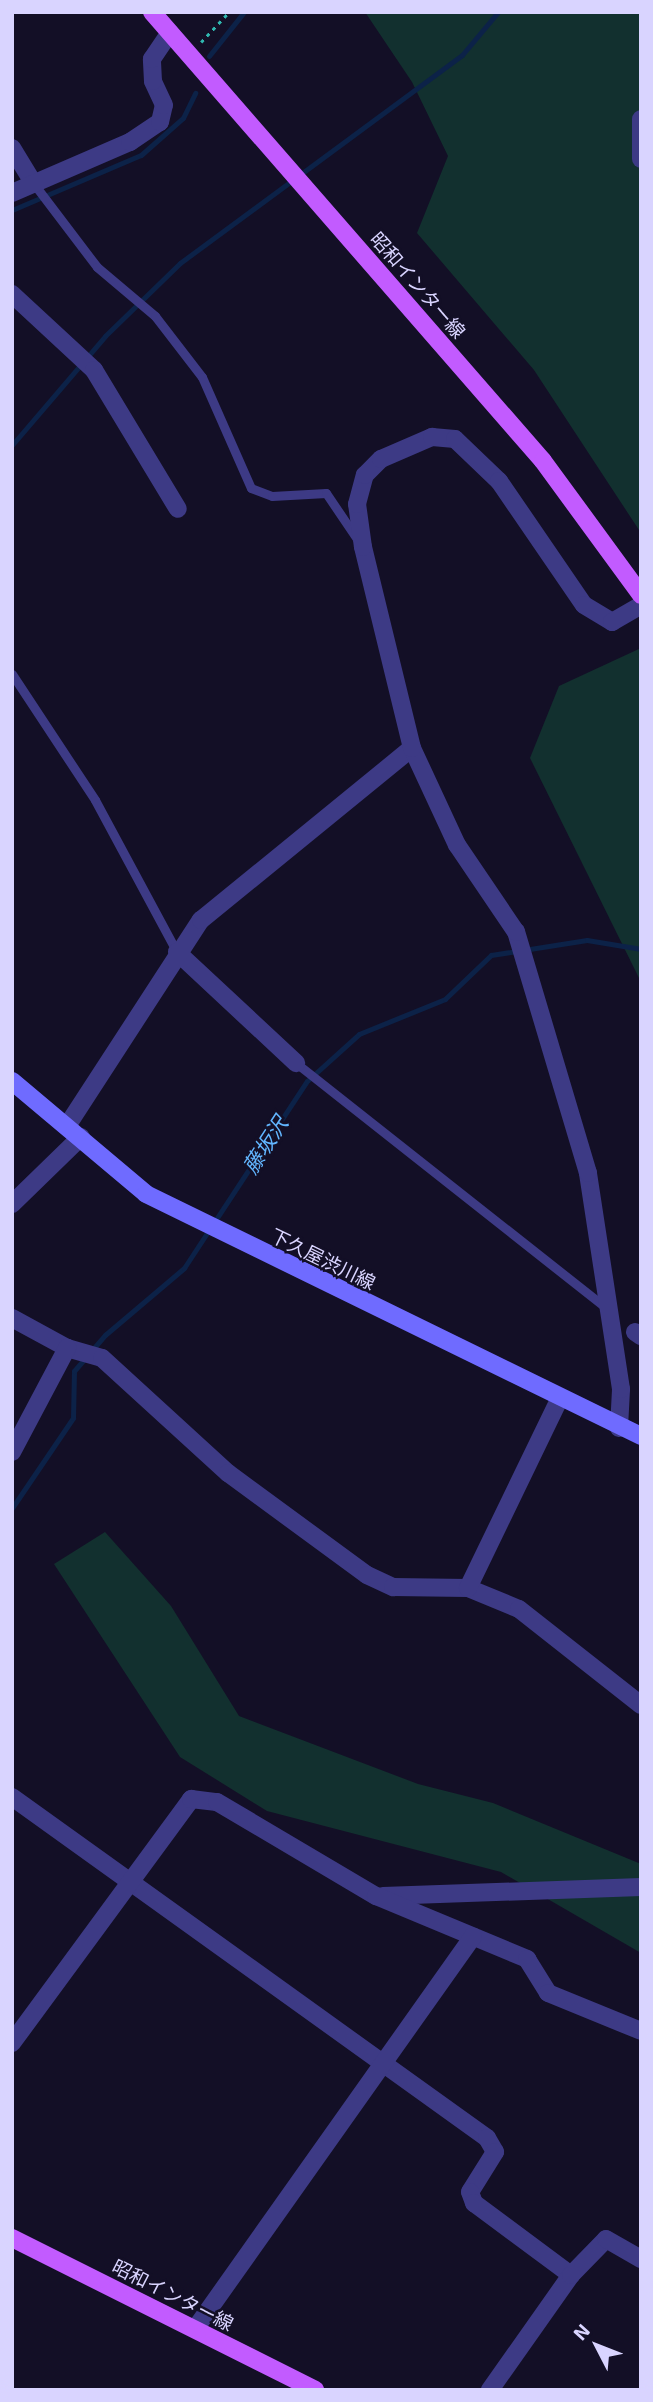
<!DOCTYPE html>
<html>
<head>
<meta charset="utf-8">
<style>
	body { margin:0 }
	#map { position:relative; width:653px; height:2402px; overflow:hidden; background:#130f26; font-family:"Exo 2","Noto Sans JP",sans-serif }
	div>[style] { position:absolute }
	.green>* { inset:0; background:#12302f }
	.stream>* { height:5px; margin:-2.5px; padding:0 2.5px; transform-origin:2.5px; border-radius:2.5px; background:#0c2248 }
	.path>* { height:2.5px; margin-top:-1.25px; transform-origin:0; background:repeating-linear-gradient(90deg,#2fb8b0 0 3.5px,transparent 0 8.5px) }
	.lane>* { height:9px; margin:-4.5px; padding:0 4.5px; transform-origin:4.5px; border-radius:4.5px; background:#3d3a85 }
	.street>* { height:18px; margin:-9px; padding:0 9px; transform-origin:9px; border-radius:9px; background:#3d3a85 }
	.secondary>* { height:18px; margin:-9px; padding:0 9px; transform-origin:9px; border-radius:9px; background:#6f6bff }
	.primary>* { height:18px; margin:-9px; padding:0 9px; transform-origin:9px; border-radius:9px; background:#c25bff }
	span { translate:-50% -50%; white-space:nowrap; text-align:center; line-height:1.15; -webkit-text-stroke:5px #130f26; paint-order:stroke }
	.street-label { font-size:19px; color:#d9d4ff }
	.water-label { font-size:21px; color:#62b6ff; font-style:italic }
	.frame { position:absolute; inset:0; border:14px solid #d9d4ff; pointer-events:none }
	.north { position:absolute; left:562px; top:2311px; width:70px; height:70px; -webkit-text-stroke:5px #130f26; paint-order:stroke; rotate:312deg; font-size:19px; font-weight:700; line-height:28px; text-align:center; color:#d9d4ff }
	.north::after { content:''; display:block; margin:auto; width:24px; height:32px; background:#d9d4ff; clip-path:polygon(50% 0,100% 100%,50% 72%,0 100%) }
</style>
</head>
<body>
<div id="map">
	<div class="green">
		<i style="clip-path:polygon(365px 12px,641px 12px,641px 533px,534px 370px,417px 233px,448px 156px,412px 82px)"></i>
		<i style="clip-path:polygon(641px 648px,641px 982px,530px 758px,559px 686px)"></i>
		<i style="clip-path:polygon(105px 1532px,171px 1606px,239px 1716px,418px 1784px,493px 1803px,641px 1864px,641px 1953px,501px 1872px,267px 1811px,180px 1757px,54px 1564px)"></i>
	</div>
	<div class="stream">
		<i style="left:209px;top:56px;width:56px;rotate:-51.5deg"></i>
		<i style="left:12px;top:210px;width:140px;rotate:-23.1deg"></i>
		<i style="left:141px;top:155px;width:56px;rotate:-41.4deg"></i>
		<i style="left:183px;top:118px;width:28px;rotate:-64deg"></i>
		<i style="left:12px;top:445px;width:143px;rotate:-49.5deg"></i>
		<i style="left:105px;top:336px;width:105px;rotate:-44.2deg"></i>
		<i style="left:180px;top:263px;width:350px;rotate:-36.4deg"></i>
		<i style="left:462px;top:55px;width:56px;rotate:-50.1deg"></i>
		<i style="left:12px;top:1508px;width:109px;rotate:-55.9deg"></i>
		<i style="left:73px;top:1418px;width:47px;rotate:-88.8deg"></i>
		<i style="left:74px;top:1371px;width:48px;rotate:-49.3deg"></i>
		<i style="left:105px;top:1335px;width:104px;rotate:-40.3deg"></i>
		<i style="left:184px;top:1268px;width:224px;rotate:-56.7deg"></i>
		<i style="left:307px;top:1081px;width:70px;rotate:-42.1deg"></i>
		<i style="left:359px;top:1034px;width:93px;rotate:-22.1deg"></i>
		<i style="left:445px;top:999px;width:64px;rotate:-43.7deg"></i>
		<i style="left:491px;top:955px;width:97px;rotate:-8.9deg"></i>
		<i style="left:587px;top:940px;width:55px;rotate:9.5deg"></i>
	</div>
	<div class="path">
		<i style="left:201px;top:42px;width:41px;rotate:-47deg"></i>
	</div>
	<div class="lane">
		<i style="left:34px;top:184px;width:104px;rotate:52.8deg"></i>
		<i style="left:97px;top:267px;width:76px;rotate:40.2deg"></i>
		<i style="left:155px;top:316px;width:77px;rotate:52.4deg"></i>
		<i style="left:202px;top:377px;width:121px;rotate:66.2deg"></i>
		<i style="left:251px;top:488px;width:22px;rotate:21deg"></i>
		<i style="left:272px;top:496px;width:54px;rotate:-3.2deg"></i>
		<i style="left:326px;top:493px;width:55px;rotate:56deg"></i>
		<i style="left:12px;top:674px;width:151px;rotate:56.6deg"></i>
		<i style="left:95px;top:800px;width:173px;rotate:61.7deg"></i>
		<i style="left:296px;top:1063px;width:397px;rotate:38.3deg"></i>
	</div>
	<div class="street">
		<i style="left:641px;top:119px;width:40px;rotate:90deg"></i>
		<i style="left:12px;top:148px;width:42px;rotate:58.6deg"></i>
		<i style="left:12px;top:193px;width:129px;rotate:-23.4deg"></i>
		<i style="left:130px;top:142px;width:36px;rotate:-34deg"></i>
		<i style="left:160px;top:122px;width:17px;rotate:-77deg"></i>
		<i style="left:164px;top:105px;width:26px;rotate:-115deg"></i>
		<i style="left:153px;top:81px;width:22px;rotate:-93deg"></i>
		<i style="left:152px;top:59px;width:32px;rotate:-56deg"></i>
		<i style="left:12px;top:294px;width:112px;rotate:42.8deg"></i>
		<i style="left:94px;top:370px;width:162px;rotate:58.9deg"></i>
		<i style="left:177px;top:952px;width:163px;rotate:43deg"></i>
		<i style="left:67px;top:1126px;width:246px;rotate:-57deg"></i>
		<i style="left:201px;top:920px;width:272px;rotate:-39.2deg"></i>
		<i style="left:12px;top:1204px;width:96px;rotate:-44.2deg"></i>
		<i style="left:12px;top:1318px;width:63px;rotate:28.6deg"></i>
		<i style="left:67px;top:1348px;width:36px;rotate:16deg"></i>
		<i style="left:102px;top:1358px;width:171px;rotate:42.4deg"></i>
		<i style="left:228px;top:1473px;width:172px;rotate:36.3deg"></i>
		<i style="left:367px;top:1575px;width:29px;rotate:25deg"></i>
		<i style="left:393px;top:1587px;width:75px;rotate:0.8deg"></i>
		<i style="left:468px;top:1588px;width:55px;rotate:22.4deg"></i>
		<i style="left:519px;top:1609px;width:155px;rotate:38.2deg"></i>
		<i style="left:635px;top:1332px;width:7px;rotate:34deg"></i>
		<i style="left:619px;top:1428px;width:39px;rotate:-87deg"></i>
		<i style="left:621px;top:1389px;width:219px;rotate:-98.7deg"></i>
		<i style="left:588px;top:1173px;width:252px;rotate:-106.6deg"></i>
		<i style="left:516px;top:932px;width:105px;rotate:-124.1deg"></i>
		<i style="left:457px;top:845px;width:107px;rotate:-114.9deg"></i>
		<i style="left:412px;top:748px;width:207px;rotate:-103.7deg"></i>
		<i style="left:363px;top:547px;width:43px;rotate:-97.9deg"></i>
		<i style="left:357px;top:504px;width:30px;rotate:-75deg"></i>
		<i style="left:365px;top:475px;width:23px;rotate:-45deg"></i>
		<i style="left:381px;top:459px;width:56px;rotate:-23.3deg"></i>
		<i style="left:432px;top:437px;width:23px;rotate:5deg"></i>
		<i style="left:455px;top:439px;width:61px;rotate:43.7deg"></i>
		<i style="left:499px;top:481px;width:150px;rotate:55.6deg"></i>
		<i style="left:584px;top:605px;width:33px;rotate:31deg"></i>
		<i style="left:612px;top:622px;width:34px;rotate:-30deg"></i>
		<i style="left:12px;top:1452px;width:118px;rotate:-62.1deg"></i>
		<i style="left:468px;top:1588px;width:209px;rotate:-64.2deg"></i>
		<i style="left:12px;top:1797px;width:585px;rotate:35.67deg"></i>
		<i style="left:487px;top:2138px;width:16px;rotate:60deg"></i>
		<i style="left:495px;top:2152px;width:47px;rotate:122deg"></i>
		<i style="left:470px;top:2192px;width:12px;rotate:70deg"></i>
		<i style="left:474px;top:2203px;width:121px;rotate:36.6deg"></i>
		<i style="left:571px;top:2275px;width:141px;rotate:125.2deg"></i>
		<i style="left:383px;top:1896px;width:258px;rotate:-2deg"></i>
		<i style="left:12px;top:2043px;width:303px;rotate:-53.7deg"></i>
		<i style="left:191px;top:1799px;width:26px;rotate:7deg"></i>
		<i style="left:217px;top:1802px;width:185px;rotate:30.6deg"></i>
		<i style="left:376px;top:1896px;width:164px;rotate:22.6deg"></i>
		<i style="left:527px;top:1959px;width:40px;rotate:58deg"></i>
		<i style="left:548px;top:1993px;width:100px;rotate:22.2deg"></i>
		<i style="left:571px;top:2275px;width:50px;rotate:-45.8deg"></i>
		<i style="left:606px;top:2239px;width:40px;rotate:29.7deg"></i>
		<i style="left:195px;top:2329px;width:481px;rotate:-54.7deg"></i>
	</div>
	<div class="secondary">
		<i style="left:12px;top:1081px;width:175px;rotate:40.1deg"></i>
		<i style="left:146px;top:1194px;width:551px;rotate:26.05deg"></i>
	</div>
	<div class="primary">
		<i style="left:152px;top:12px;width:595px;rotate:48.95deg"></i>
		<i style="left:543px;top:461px;width:166px;rotate:53.8deg"></i>
		<i style="left:12px;top:2238px;width:339px;rotate:26.6deg"></i>
	</div>
	<div class="street-label">
		<span style="left:418px;top:285px;rotate:49deg">昭和インター線</span>
		<span style="left:323px;top:1259px;rotate:26deg">下久屋渋川線</span>
		<span style="left:173px;top:2295px;rotate:27deg">昭和インター線</span>
	</div>
	<div class="water-label">
		<span style="left:265px;top:1145px;rotate:-57deg">藤坂沢</span>
	</div>
	<div class="frame"></div>
	<div class="north">N</div>
</div>
</body>
</html>
